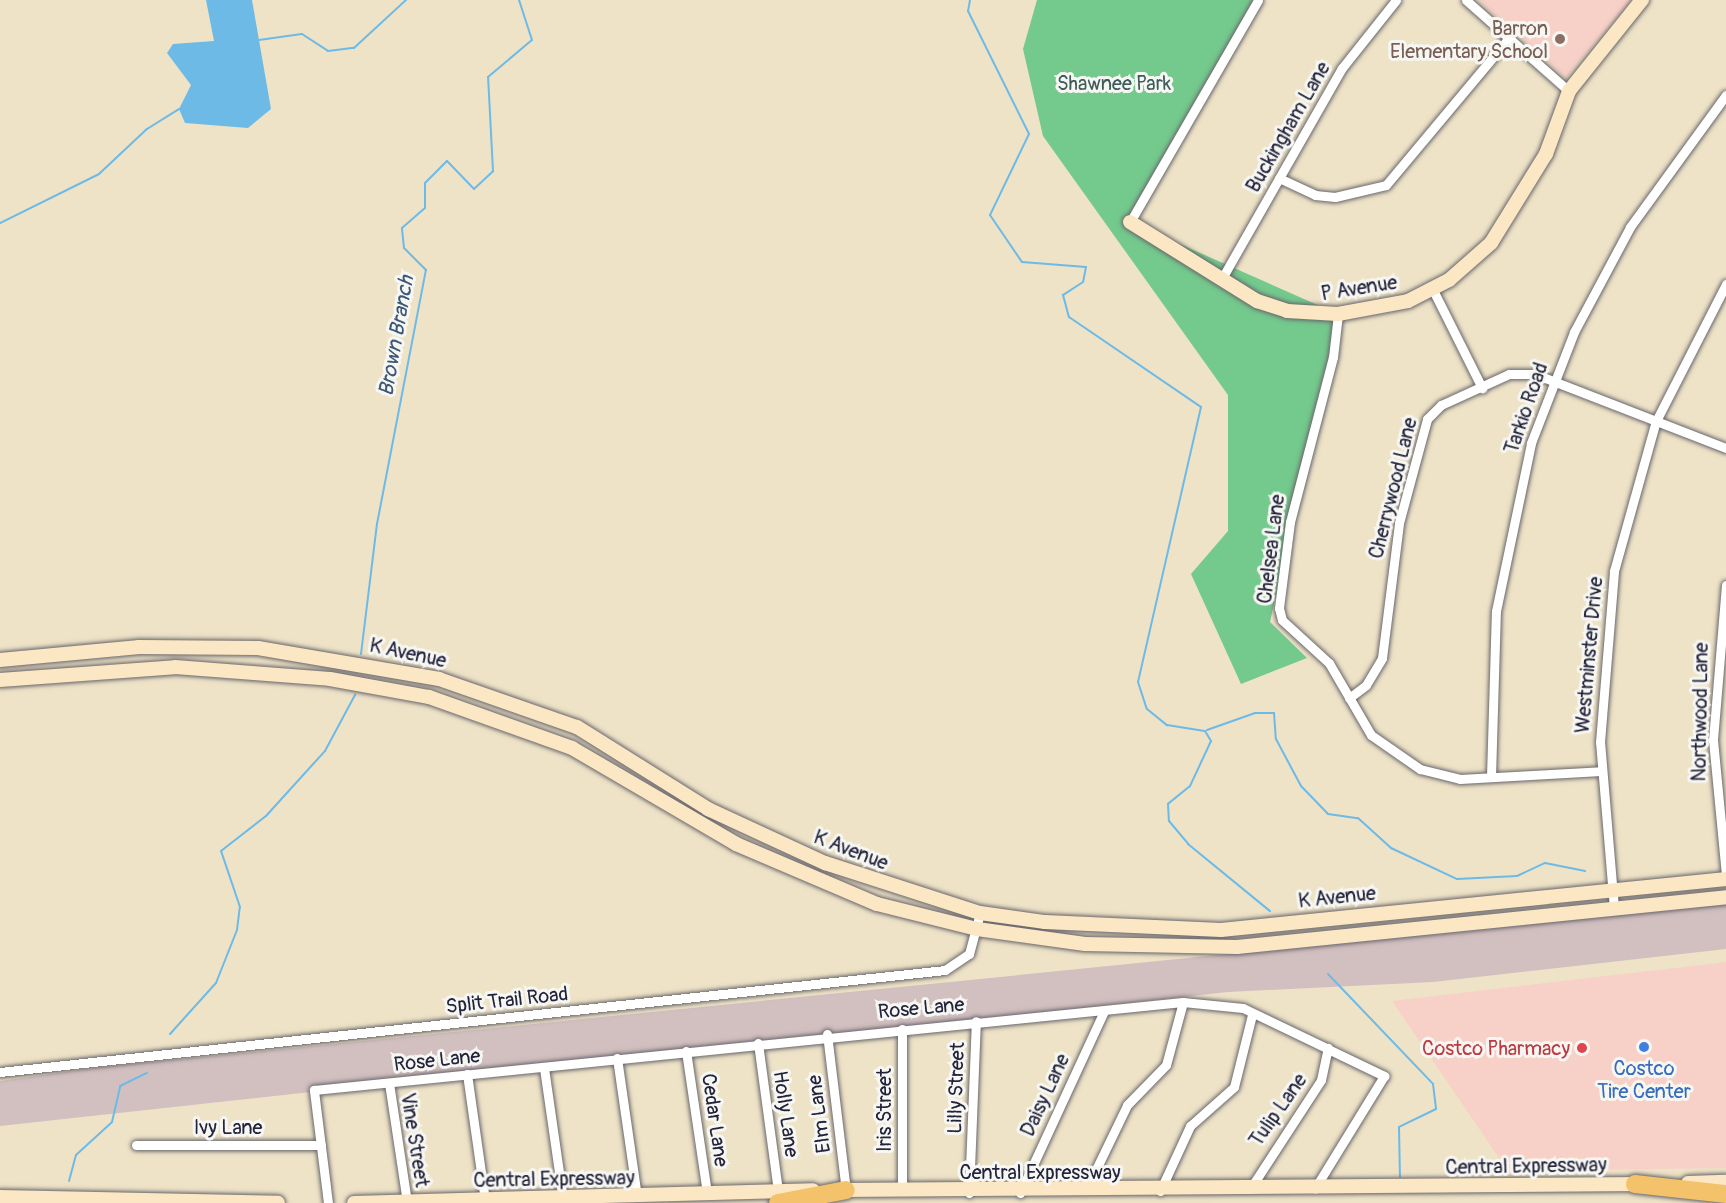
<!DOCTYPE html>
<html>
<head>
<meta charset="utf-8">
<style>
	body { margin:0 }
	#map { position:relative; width:1726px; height:1203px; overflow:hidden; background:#eee3c7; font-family:Pangolin,sans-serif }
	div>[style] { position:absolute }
	.built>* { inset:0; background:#f7d1c7 }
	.industrial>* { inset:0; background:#d2bfc0 }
	.green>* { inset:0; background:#74c98d }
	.water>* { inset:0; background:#6dbae7 }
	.stream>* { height:2px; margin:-1px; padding:0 1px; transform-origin:1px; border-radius:1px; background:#6dbae7 }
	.roads { filter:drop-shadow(0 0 2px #69666c) drop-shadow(0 0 2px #69666c) }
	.street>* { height:9px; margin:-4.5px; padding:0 4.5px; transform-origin:4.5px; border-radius:4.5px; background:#fff }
	.secondary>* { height:14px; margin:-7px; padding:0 7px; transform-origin:7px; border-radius:7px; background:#fbe7c3 }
	.highway>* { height:18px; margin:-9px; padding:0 9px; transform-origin:9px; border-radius:9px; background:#f4c26a }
	.dots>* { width:16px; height:16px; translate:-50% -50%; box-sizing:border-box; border:3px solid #f6f6f2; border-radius:50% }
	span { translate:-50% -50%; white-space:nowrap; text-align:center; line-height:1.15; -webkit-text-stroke:6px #f6f6f2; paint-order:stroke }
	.education-label { font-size:20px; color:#785e54 }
	.right { translate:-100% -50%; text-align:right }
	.park-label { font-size:20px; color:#3f5c58 }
	.street-label { font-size:20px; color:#22223b }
	.health-label { font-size:20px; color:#be3a42 }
	.shop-label { font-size:20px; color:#366cbe }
	.water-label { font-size:21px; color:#3c5777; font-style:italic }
</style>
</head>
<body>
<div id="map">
	<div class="built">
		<i style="clip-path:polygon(1478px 0,1631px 0,1566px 78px)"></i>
		<i style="clip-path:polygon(1726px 962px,1726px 1168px,1508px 1171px,1392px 1001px)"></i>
	</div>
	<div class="industrial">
		<i style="clip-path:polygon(1726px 904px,1726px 949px,1433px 982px,1228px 992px,0 1126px,0 1081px,94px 1068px)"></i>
	</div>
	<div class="green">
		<i style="clip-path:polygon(1037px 0,1253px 0,1130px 222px,1338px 314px,1270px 622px,1307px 658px,1241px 684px,1191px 574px,1228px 531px,1228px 395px,1043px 136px,1023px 49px)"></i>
	</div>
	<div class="water">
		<i style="clip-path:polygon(206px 0,252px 0,271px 109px,248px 128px,185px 123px,179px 109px,191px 85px,167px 53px,173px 44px,214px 41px)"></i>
	</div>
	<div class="stream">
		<i style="left:970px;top:0;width:11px;rotate:100deg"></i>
		<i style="left:968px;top:11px;width:137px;rotate:63.6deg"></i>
		<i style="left:1029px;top:134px;width:90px;rotate:115.7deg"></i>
		<i style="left:990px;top:215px;width:57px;rotate:55.8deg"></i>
		<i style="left:1022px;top:262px;width:64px;rotate:4.5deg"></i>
		<i style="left:1086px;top:267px;width:15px;rotate:101deg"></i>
		<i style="left:1083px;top:282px;width:24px;rotate:147deg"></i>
		<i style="left:1063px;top:295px;width:23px;rotate:75deg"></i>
		<i style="left:1069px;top:317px;width:160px;rotate:34.3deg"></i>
		<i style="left:1201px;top:407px;width:282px;rotate:102.9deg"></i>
		<i style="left:1138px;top:682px;width:28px;rotate:72deg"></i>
		<i style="left:1147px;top:709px;width:26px;rotate:39deg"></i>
		<i style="left:1167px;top:725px;width:38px;rotate:9deg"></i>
		<i style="left:1205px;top:731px;width:12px;rotate:59deg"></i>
		<i style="left:1211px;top:741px;width:50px;rotate:115deg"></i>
		<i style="left:1190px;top:786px;width:28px;rotate:141deg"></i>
		<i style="left:1168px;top:804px;width:17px;rotate:87deg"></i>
		<i style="left:1169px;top:821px;width:30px;rotate:50deg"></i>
		<i style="left:1188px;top:844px;width:106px;rotate:39.3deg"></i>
		<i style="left:259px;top:40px;width:43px;rotate:-7.9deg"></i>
		<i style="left:302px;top:34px;width:31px;rotate:33deg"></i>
		<i style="left:328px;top:51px;width:26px;rotate:-7deg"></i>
		<i style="left:354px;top:48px;width:71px;rotate:-42.7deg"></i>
		<i style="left:0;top:223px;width:110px;rotate:-26.3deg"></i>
		<i style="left:99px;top:174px;width:66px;rotate:-43.2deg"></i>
		<i style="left:147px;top:129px;width:38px;rotate:-32deg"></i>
		<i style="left:361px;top:654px;width:131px;rotate:-83deg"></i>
		<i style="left:377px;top:524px;width:259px;rotate:-79.1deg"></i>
		<i style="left:426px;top:270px;width:31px;rotate:-135deg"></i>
		<i style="left:404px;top:248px;width:20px;rotate:-96deg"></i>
		<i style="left:402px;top:228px;width:30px;rotate:-41deg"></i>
		<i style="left:425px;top:208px;width:25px;rotate:-90deg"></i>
		<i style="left:425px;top:183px;width:31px;rotate:-45deg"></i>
		<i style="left:447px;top:161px;width:39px;rotate:46deg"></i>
		<i style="left:474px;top:189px;width:26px;rotate:-43deg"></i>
		<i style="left:493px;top:171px;width:94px;rotate:-93deg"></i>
		<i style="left:488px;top:77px;width:57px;rotate:-40.1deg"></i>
		<i style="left:532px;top:40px;width:42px;rotate:-108deg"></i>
		<i style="left:1207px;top:730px;width:51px;rotate:-19.5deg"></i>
		<i style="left:1255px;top:713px;width:19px"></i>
		<i style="left:1274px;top:713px;width:26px;rotate:86deg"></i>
		<i style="left:1276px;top:739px;width:53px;rotate:62deg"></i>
		<i style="left:1301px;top:786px;width:39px;rotate:46deg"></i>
		<i style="left:1328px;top:814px;width:30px;rotate:8deg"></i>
		<i style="left:1358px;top:818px;width:45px;rotate:42.3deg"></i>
		<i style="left:1391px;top:848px;width:73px;rotate:25.2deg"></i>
		<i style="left:1457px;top:879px;width:60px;rotate:-2.9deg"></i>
		<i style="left:1517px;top:876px;width:31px;rotate:-25deg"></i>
		<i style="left:1545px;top:863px;width:41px;rotate:11.3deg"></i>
		<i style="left:1328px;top:974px;width:152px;rotate:46.3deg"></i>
		<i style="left:1433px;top:1084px;width:25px;rotate:83deg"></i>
		<i style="left:1436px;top:1109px;width:41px;rotate:154.1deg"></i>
		<i style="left:1399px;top:1127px;width:50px;rotate:88.9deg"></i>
		<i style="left:170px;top:1034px;width:69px;rotate:-48deg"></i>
		<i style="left:216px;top:983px;width:57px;rotate:-68.4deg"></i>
		<i style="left:237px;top:930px;width:23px;rotate:-83deg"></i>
		<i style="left:240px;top:907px;width:59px;rotate:-108.7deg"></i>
		<i style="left:221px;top:851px;width:57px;rotate:-37.9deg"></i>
		<i style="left:266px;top:816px;width:88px;rotate:-47.8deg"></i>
		<i style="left:325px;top:751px;width:64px;rotate:-61.8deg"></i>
		<i style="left:69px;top:1181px;width:27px;rotate:-75deg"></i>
		<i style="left:76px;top:1155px;width:49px;rotate:-42.5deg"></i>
		<i style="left:112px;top:1122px;width:37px;rotate:-77deg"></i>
		<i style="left:120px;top:1086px;width:30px;rotate:-26deg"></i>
	</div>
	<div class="roads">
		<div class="street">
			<i style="left:1466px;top:0;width:137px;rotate:41.5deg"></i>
			<i style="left:1279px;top:178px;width:40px;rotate:25deg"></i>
			<i style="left:1315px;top:195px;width:20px;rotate:6deg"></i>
			<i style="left:1335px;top:197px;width:52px;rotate:-13.2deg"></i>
			<i style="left:1386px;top:185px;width:192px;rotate:-50.1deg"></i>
			<i style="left:1130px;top:222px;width:256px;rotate:-60deg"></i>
			<i style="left:1221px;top:280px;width:244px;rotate:-60.3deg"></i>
			<i style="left:1342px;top:68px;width:87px;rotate:-51.5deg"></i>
			<i style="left:1433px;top:290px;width:110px;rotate:63.4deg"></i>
			<i style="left:1338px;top:314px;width:43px;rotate:96.6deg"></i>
			<i style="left:1333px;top:357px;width:171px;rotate:104.6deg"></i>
			<i style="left:1290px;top:522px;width:87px;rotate:97.3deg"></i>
			<i style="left:1279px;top:608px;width:12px;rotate:76deg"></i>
			<i style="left:1282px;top:620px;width:64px;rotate:42.5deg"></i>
			<i style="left:1329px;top:663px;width:83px;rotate:59.7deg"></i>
			<i style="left:1371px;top:735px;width:60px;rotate:34.8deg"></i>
			<i style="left:1420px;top:769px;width:41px;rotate:14deg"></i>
			<i style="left:1460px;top:779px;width:141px;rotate:-3.2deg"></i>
			<i style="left:1726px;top:585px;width:156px;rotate:94.8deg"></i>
			<i style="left:1713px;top:740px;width:135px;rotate:84.5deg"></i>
			<i style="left:1349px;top:698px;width:21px;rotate:-37deg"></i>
			<i style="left:1366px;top:685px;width:31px;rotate:-59deg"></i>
			<i style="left:1382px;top:658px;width:136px;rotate:-82.8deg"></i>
			<i style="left:1399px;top:523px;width:108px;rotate:-74.9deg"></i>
			<i style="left:1427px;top:419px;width:20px;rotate:-45deg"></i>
			<i style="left:1441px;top:405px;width:75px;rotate:-24.5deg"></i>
			<i style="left:1509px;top:374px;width:26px"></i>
			<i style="left:1535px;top:374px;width:205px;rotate:21.2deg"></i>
			<i style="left:1491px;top:777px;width:166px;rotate:-88.3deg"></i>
			<i style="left:1496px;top:611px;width:172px;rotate:-78.2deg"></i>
			<i style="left:1531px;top:443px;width:119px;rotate:-68.8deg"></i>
			<i style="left:1574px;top:332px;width:119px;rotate:-61.9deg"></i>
			<i style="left:1630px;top:227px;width:163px;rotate:-54deg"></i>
			<i style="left:1614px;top:908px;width:167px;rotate:-94.8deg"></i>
			<i style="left:1600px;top:742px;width:172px;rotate:-85.3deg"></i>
			<i style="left:1614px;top:571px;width:156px;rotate:-74.4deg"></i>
			<i style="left:1656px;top:421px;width:154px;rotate:-62.9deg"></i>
			<i style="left:902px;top:1029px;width:162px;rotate:90deg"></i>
			<i style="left:827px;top:1034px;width:157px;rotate:83.1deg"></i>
			<i style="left:758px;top:1043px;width:149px;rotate:82.3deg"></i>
			<i style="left:686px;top:1051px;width:145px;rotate:81.6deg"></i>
			<i style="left:617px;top:1058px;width:140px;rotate:81.8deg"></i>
			<i style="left:544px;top:1068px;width:133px;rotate:81.8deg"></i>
			<i style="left:0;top:1072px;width:950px;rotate:-6.16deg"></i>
			<i style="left:945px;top:970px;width:29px;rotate:-34deg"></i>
			<i style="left:969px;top:954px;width:42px;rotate:-75deg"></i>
			<i style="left:467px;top:1074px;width:128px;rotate:81.9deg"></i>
			<i style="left:389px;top:1083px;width:120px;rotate:81.4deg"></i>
			<i style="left:136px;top:1145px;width:185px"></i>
			<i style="left:1250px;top:1189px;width:130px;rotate:-56.9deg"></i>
			<i style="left:1321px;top:1080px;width:33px;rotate:-78deg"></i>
			<i style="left:1086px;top:1190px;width:94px;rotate:-64.2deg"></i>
			<i style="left:1127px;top:1105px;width:56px;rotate:-45.7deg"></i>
			<i style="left:1166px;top:1065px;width:65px;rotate:-74.9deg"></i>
			<i style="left:1160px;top:1191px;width:72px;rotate:-65.2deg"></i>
			<i style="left:1190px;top:1126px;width:59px;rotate:-41.6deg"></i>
			<i style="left:1234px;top:1087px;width:74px;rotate:-76deg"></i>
			<i style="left:969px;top:1193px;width:172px;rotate:-87.7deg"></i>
			<i style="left:1020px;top:1193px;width:200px;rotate:-65.2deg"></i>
			<i style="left:328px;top:1203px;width:114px;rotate:-97.1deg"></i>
			<i style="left:314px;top:1090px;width:873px;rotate:-5.78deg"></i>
			<i style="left:1183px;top:1002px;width:60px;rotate:5.7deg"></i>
			<i style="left:1243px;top:1008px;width:157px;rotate:25.7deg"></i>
			<i style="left:1384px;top:1076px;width:132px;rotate:121.6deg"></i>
		</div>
		<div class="secondary">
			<i style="left:1130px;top:222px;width:150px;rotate:31.9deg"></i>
			<i style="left:1257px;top:301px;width:32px;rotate:18deg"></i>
			<i style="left:1287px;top:311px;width:51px;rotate:3.4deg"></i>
			<i style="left:1338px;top:314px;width:71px;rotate:-10.5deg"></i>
			<i style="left:1408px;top:301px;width:46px;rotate:-27.1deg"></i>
			<i style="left:1449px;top:280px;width:56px;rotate:-41.4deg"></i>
			<i style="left:1491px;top:243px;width:105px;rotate:-58.3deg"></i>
			<i style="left:1546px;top:154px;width:67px;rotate:-69.9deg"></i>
			<i style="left:1569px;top:91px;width:117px;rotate:-51.3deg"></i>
			<i style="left:0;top:660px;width:140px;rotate:-5.3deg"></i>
			<i style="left:139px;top:647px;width:119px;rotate:0.5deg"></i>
			<i style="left:258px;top:648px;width:184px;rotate:9.7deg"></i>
			<i style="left:439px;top:679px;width:146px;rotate:19.2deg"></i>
			<i style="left:577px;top:727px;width:155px;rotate:32deg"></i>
			<i style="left:708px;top:809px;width:129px;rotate:24.8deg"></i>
			<i style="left:825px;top:863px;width:163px;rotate:17.9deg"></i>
			<i style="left:980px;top:913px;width:66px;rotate:7.9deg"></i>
			<i style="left:1045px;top:922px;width:176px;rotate:2.6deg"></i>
			<i style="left:1221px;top:930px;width:508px;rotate:-5.77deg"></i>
			<i style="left:0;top:680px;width:175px;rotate:-4.2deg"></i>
			<i style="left:175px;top:667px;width:155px;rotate:4.4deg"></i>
			<i style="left:330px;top:679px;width:101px;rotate:10.3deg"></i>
			<i style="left:429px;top:697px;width:152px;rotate:19.6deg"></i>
			<i style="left:572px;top:748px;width:190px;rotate:30.3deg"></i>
			<i style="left:736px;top:844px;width:153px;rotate:23.1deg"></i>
			<i style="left:877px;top:904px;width:103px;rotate:14deg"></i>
			<i style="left:977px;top:929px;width:109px;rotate:7.9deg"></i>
			<i style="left:1085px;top:944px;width:152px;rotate:1.1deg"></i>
			<i style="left:1237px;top:947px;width:492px;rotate:-5.8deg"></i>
			<i style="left:1688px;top:1183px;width:38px;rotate:-2deg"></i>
			<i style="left:839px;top:1190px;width:805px;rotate:-0.43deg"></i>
			<i style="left:0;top:1197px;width:278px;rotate:1.2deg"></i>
			<i style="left:354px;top:1203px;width:459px;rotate:-1.6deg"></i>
		</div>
		<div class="highway">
			<i style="left:1635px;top:1184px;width:92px;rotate:6.3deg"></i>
			<i style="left:778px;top:1203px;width:69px;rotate:-10.8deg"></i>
		</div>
	</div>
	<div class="dots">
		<i style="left:1560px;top:39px;background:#8d6e63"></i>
		<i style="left:1644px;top:1047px;background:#3f7fe0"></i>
		<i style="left:1582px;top:1048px;background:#e0444e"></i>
	</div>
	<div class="education-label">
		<span class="right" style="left:1548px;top:40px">Barron<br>Elementary School</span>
	</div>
	<div class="park-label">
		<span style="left:1114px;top:83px">Shawnee Park</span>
	</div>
	<div class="street-label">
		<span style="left:1288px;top:127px;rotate:-60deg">Buckingham Lane</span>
		<span style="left:1359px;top:288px;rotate:-9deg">P Avenue</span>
		<span style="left:1526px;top:408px;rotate:-71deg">Tarkio Road</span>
		<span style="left:1393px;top:488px;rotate:-76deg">Cherrywood Lane</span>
		<span style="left:1271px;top:549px;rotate:-83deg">Chelsea Lane</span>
		<span style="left:408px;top:653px;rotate:12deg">K Avenue</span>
		<span style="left:1589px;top:655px;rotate:-85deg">Westminster Drive</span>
		<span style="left:1700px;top:712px;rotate:-89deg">Northwood Lane</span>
		<span style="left:851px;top:850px;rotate:21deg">K Avenue</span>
		<span style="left:1337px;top:897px;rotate:-6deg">K Avenue</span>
		<span style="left:507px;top:1000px;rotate:-6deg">Split Trail Road</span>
		<span style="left:921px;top:1008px;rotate:-5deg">Rose Lane</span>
		<span style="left:437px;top:1060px;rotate:-6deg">Rose Lane</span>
		<span style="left:956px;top:1088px;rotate:-88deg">Lilly Street</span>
		<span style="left:1045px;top:1095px;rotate:-65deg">Daisy Lane</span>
		<span style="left:884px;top:1110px;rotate:-90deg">Iris Street</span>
		<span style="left:1278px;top:1110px;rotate:-55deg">Tulip Lane</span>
		<span style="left:786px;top:1114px;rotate:82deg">Holly Lane</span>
		<span style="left:819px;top:1114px;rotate:-97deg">Elm Lane</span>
		<span style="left:715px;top:1120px;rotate:82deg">Cedar Lane</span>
		<span style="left:228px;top:1127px">Ivy Lane</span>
		<span style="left:415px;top:1140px;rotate:81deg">Vine Street</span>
		<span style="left:1526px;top:1166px;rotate:-1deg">Central Expressway</span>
		<span style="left:1040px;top:1172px">Central Expressway</span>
		<span style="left:554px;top:1179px;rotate:-1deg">Central Expressway</span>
	</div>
	<div class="health-label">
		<span class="right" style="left:1570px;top:1048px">Costco Pharmacy</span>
	</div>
	<div class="shop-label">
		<span style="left:1644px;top:1080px">Costco<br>Tire Center</span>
	</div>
	<div class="water-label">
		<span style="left:397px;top:336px;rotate:-80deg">Brown Branch</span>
	</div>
</div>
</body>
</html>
